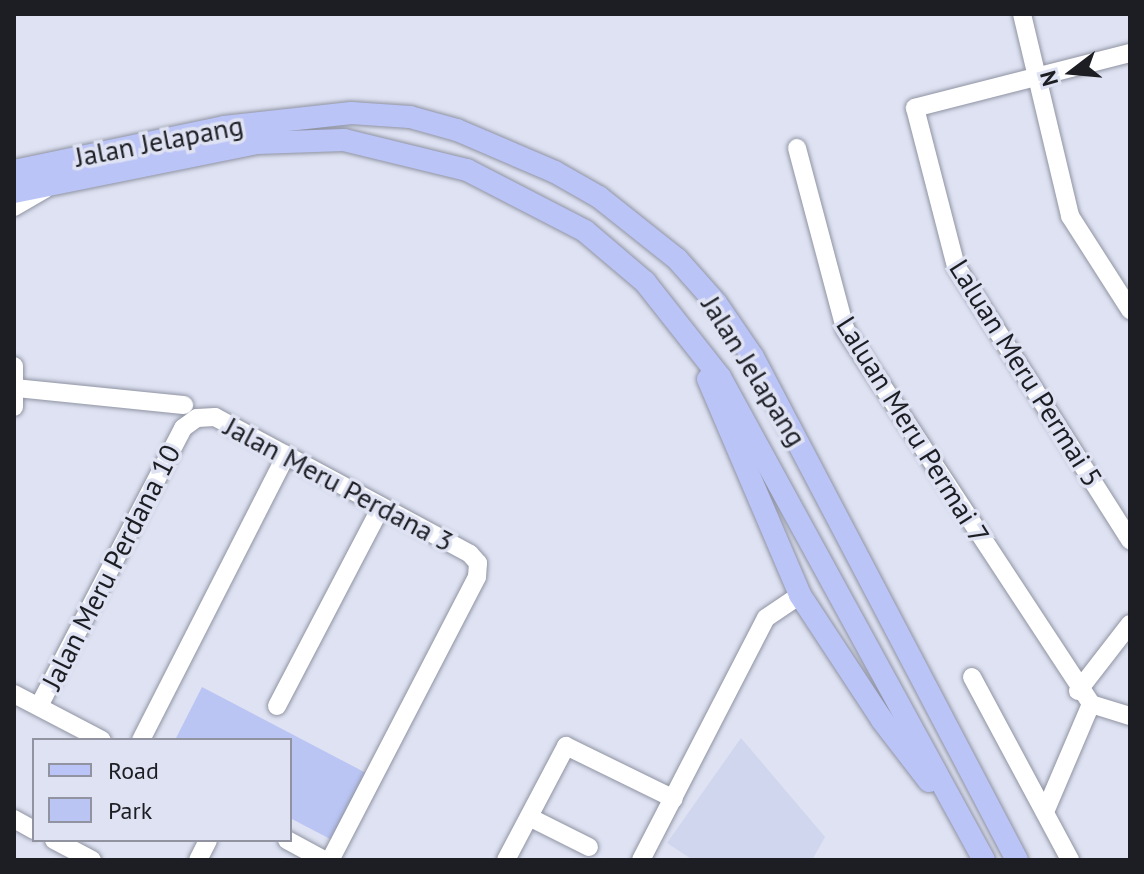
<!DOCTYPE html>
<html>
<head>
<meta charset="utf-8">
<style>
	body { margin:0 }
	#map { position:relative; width:1144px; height:874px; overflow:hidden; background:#dee2f2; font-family:"PT Sans",sans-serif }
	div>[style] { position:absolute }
	.built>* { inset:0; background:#d0d6ed }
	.green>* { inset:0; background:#bac5f4 }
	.roads { filter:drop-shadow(0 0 2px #8f93a2) drop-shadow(0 0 2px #8f93a2) }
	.minor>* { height:18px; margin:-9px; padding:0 9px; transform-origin:9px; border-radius:9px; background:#fff }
	.major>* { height:22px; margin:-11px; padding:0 11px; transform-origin:11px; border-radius:11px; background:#bbc4f7 }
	span { translate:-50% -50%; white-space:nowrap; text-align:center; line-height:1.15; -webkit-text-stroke:7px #dee2f2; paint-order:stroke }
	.street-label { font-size:28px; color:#1d1e24 }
	.frame { position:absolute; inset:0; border:16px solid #1d1e24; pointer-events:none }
	.legend { position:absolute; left:32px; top:738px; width:260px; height:104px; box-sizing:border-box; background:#dee2f2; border:2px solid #9194a0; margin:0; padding:10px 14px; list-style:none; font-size:24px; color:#1d1e24 }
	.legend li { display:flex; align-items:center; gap:16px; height:40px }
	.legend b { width:40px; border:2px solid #9194a0 }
	.north { position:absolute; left:1032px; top:32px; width:80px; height:80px; -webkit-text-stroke:6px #dee2f2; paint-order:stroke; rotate:254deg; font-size:22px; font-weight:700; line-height:32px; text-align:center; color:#1d1e24 }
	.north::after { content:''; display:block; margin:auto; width:28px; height:36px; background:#1d1e24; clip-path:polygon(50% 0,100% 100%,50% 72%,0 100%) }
</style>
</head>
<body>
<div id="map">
	<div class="built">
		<i style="clip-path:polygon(741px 738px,825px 837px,812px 860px,693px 860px,667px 843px)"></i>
	</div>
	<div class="green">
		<i style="clip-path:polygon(202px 687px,368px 774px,334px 841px,290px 818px,290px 740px,175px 740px)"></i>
	</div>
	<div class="roads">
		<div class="minor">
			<i style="left:1022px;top:14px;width:208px;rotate:76.6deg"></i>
			<i style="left:1070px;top:216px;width:112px;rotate:57.4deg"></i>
			<i style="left:1130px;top:53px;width:222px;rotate:165.7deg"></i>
			<i style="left:915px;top:108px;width:163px;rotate:75.5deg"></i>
			<i style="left:956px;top:266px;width:325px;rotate:57.6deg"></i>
			<i style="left:797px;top:148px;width:187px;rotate:75.1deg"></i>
			<i style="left:845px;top:329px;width:448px;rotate:56.7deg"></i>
			<i style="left:1091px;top:704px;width:117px;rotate:113.1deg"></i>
			<i style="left:14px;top:207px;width:36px;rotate:-30deg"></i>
			<i style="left:14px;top:366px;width:41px;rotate:90deg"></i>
			<i style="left:16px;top:388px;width:169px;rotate:5.8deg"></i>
			<i style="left:972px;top:677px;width:208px;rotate:61.8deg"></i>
			<i style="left:1078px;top:691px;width:85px;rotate:-52.2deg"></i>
			<i style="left:14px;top:694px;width:99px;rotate:27.6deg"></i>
			<i style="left:1091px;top:704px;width:41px;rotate:17.1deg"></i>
			<i style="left:39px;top:706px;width:313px;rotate:-62.6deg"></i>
			<i style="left:183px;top:428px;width:17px;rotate:-36deg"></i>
			<i style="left:197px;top:418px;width:18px;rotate:-3deg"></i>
			<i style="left:215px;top:417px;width:289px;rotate:28.2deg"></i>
			<i style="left:470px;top:554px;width:12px;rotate:48deg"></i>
			<i style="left:478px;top:563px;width:14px;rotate:94deg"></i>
			<i style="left:477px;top:577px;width:319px;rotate:117.4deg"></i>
			<i style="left:277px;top:706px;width:225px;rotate:-62.4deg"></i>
			<i style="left:141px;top:740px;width:320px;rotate:-63deg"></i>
			<i style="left:529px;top:817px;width:67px;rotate:26.6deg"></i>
			<i style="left:14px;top:819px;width:23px;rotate:29deg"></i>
			<i style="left:54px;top:840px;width:43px;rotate:27.8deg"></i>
			<i style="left:287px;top:840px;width:42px;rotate:28.4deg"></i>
			<i style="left:198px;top:860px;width:22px;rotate:-63deg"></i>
			<i style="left:506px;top:860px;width:129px;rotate:-62.2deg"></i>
			<i style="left:566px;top:746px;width:120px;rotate:26.1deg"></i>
			<i style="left:641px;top:860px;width:272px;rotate:-62.7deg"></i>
			<i style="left:766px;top:618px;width:41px;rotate:-34.1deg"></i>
		</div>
		<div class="major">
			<i style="left:14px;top:171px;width:215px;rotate:-11.8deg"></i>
			<i style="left:224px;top:127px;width:128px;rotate:-6.3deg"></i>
			<i style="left:351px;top:113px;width:59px;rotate:3.9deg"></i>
			<i style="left:410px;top:117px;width:49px;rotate:15.5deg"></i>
			<i style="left:457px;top:130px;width:107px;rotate:23.2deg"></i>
			<i style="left:555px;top:172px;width:51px;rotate:29.6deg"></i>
			<i style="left:599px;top:197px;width:100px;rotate:38.5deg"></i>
			<i style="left:677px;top:259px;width:59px;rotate:48.4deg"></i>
			<i style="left:716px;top:303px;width:65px;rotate:55.6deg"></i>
			<i style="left:753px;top:357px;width:568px;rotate:62.31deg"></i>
			<i style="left:14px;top:192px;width:248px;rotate:-11.4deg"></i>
			<i style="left:257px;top:143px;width:87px;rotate:-2deg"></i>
			<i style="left:344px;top:140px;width:127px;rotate:13.7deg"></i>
			<i style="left:467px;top:170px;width:133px;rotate:27.3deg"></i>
			<i style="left:585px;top:231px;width:79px;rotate:40.4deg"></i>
			<i style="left:645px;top:282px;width:121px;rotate:51.7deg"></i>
			<i style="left:720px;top:377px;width:550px;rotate:61.34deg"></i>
			<i style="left:708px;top:379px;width:235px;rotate:66.9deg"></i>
			<i style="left:800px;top:595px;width:149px;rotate:56.7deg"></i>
			<i style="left:882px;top:720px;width:77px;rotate:52.4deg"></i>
		</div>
	</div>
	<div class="street-label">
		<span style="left:159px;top:141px;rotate:-11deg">Jalan Jelapang</span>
		<span style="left:754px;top:371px;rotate:58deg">Jalan Jelapang</span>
		<span style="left:1026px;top:373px;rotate:58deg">Laluan Meru Permai 5</span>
		<span style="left:913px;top:430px;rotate:58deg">Laluan Meru Permai 7</span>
		<span style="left:339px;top:484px;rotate:28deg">Jalan Meru Perdana 3</span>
		<span style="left:111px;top:567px;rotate:-63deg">Jalan Meru Perdana 10</span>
	</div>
	<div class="frame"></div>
	<ul class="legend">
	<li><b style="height:10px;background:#bbc4f7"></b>Road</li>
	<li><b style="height:22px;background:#bac5f4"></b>Park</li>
	</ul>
	<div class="north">N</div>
</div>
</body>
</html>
